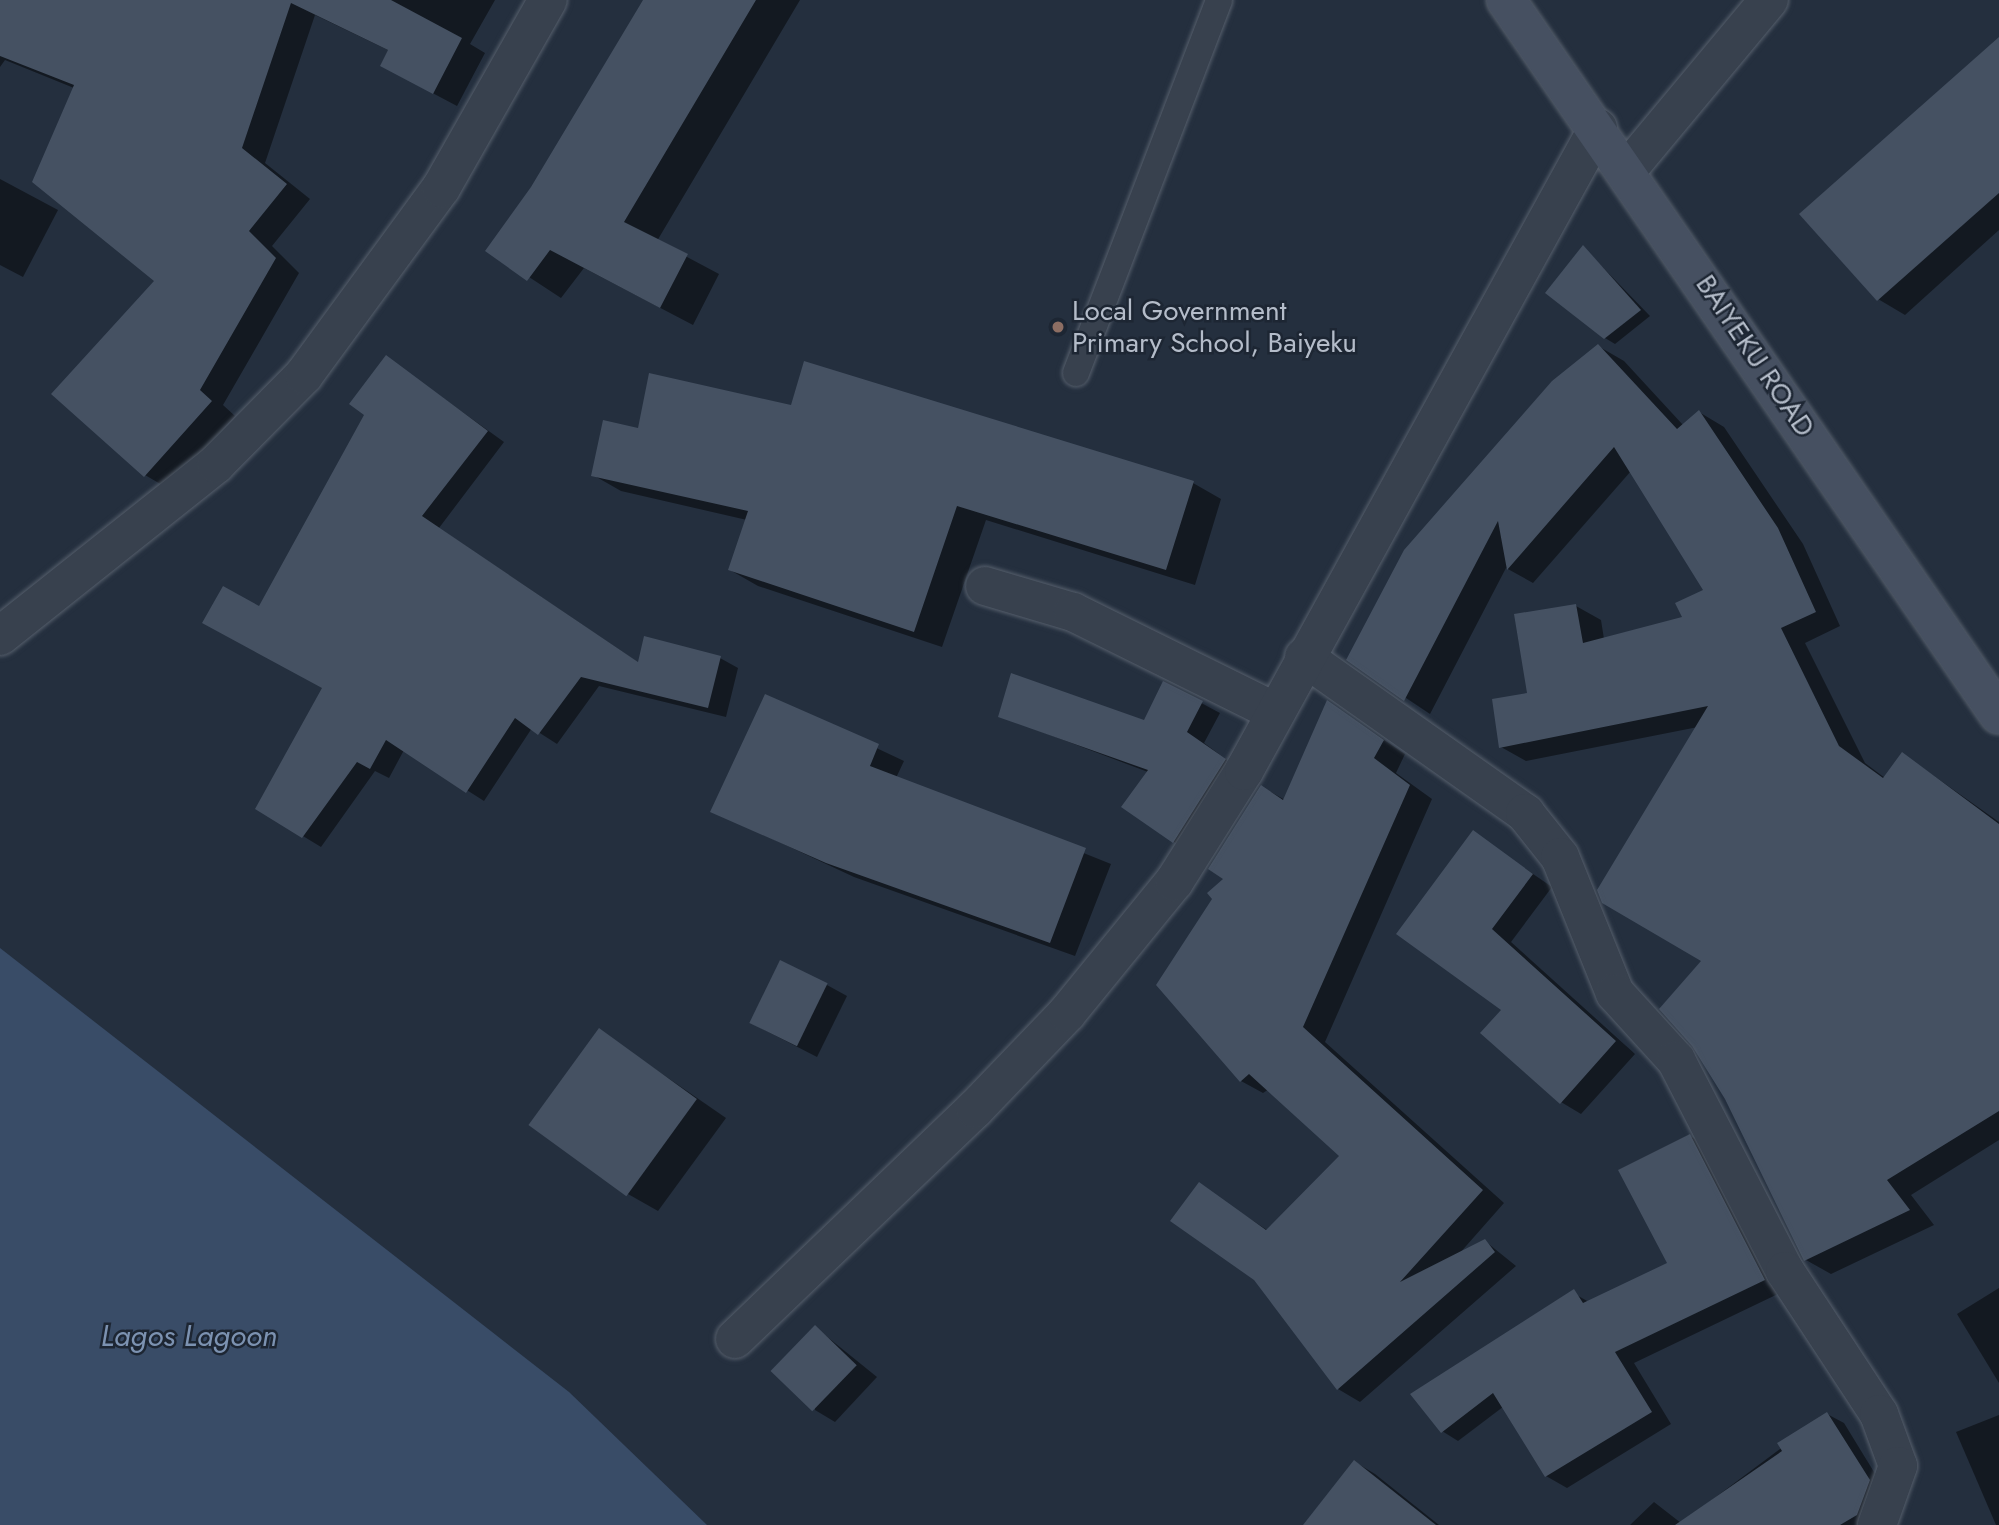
<!DOCTYPE html>
<html>
<head>
<meta charset="utf-8">
<style>
	body { margin:0 }
	#map { position:relative; width:1999px; height:1525px; overflow:hidden; background:#242f3e; font-family:Jost,sans-serif }
	div>[style] { position:absolute }
	.water>* { inset:0; background:#394c67 }
	.shadow>* { inset:0; background:#0007 }
	.building>* { inset:0; background:#455162; transform-origin:0 0 }
	.roads { filter:drop-shadow(0 0 2px #565f6c) drop-shadow(0 0 2px #565f6c) }
	.lane>* { height:26px; margin:-13px; padding:0 13px; transform-origin:13px; border-radius:13px; background:#38414e }
	.street>* { height:38px; margin:-19px; padding:0 19px; transform-origin:19px; border-radius:19px; background:#38414e }
	.secondary>* { height:38px; margin:-19px; padding:0 19px; transform-origin:19px; border-radius:19px; background:#465061 }
	.dots>* { width:19px; height:19px; translate:-50% -50%; box-sizing:border-box; border:4px solid #1d2633; border-radius:50% }
	span { translate:-50% -50%; white-space:nowrap; text-align:center; line-height:1.15; -webkit-text-stroke:5px #1d2633; paint-order:stroke }
	.poi-label { font-size:28px; color:#b4bcc9 }
	.left { translate:0 -50%; text-align:left }
	.street-label { font-size:28px; color:#b4bcc9 }
	.water-label { font-size:30px; color:#7c92b1; font-style:italic }
</style>
</head>
<body>
<div id="map">
	<div class="water">
		<i style="clip-path:polygon(0 948px,569px 1392px,707px 1525px,0 1525px)"></i>
	</div>
	<div class="shadow">
		<i style="clip-path:polygon(0 0,495px 0,470px 44px,485px 53px,457px 106px,406px 79px,390px 51px,315px 15px,265px 163px,310px 199px,272px 246px,299px 273px,223px 405px,235px 416px,169px 489px,145px 475px,156px 281px,74px 88px,5px 60px,0 67px)"></i>
		<i style="clip-path:polygon(645px 0,800px 0,657px 241px,719px 274px,693px 325px,584px 268px,561px 298px,488px 250px,533px 188px)"></i>
		<i style="clip-path:polygon(1999px 40px,1999px 230px,1905px 315px,1878px 299px)"></i>
		<i style="clip-path:polygon(0 179px,58px 210px,23px 277px,0 265px)"></i>
		<i style="clip-path:polygon(1584px 248px,1650px 316px,1615px 344px,1605px 338px)"></i>
		<i style="clip-path:polygon(1598px 346px,1624px 361px,1683px 425px,1699px 412px,1724px 427px,1803px 544px,1840px 626px,1805px 643px,1865px 763px,1885px 778px,1903px 754px,1999px 822px,1999px 1140px,1911px 1195px,1934px 1225px,1831px 1274px,1806px 1260px,1704px 960px,1698px 727px,1526px 761px,1501px 747px,1576px 606px,1601px 620px,1604px 639px,1684px 618px,1705px 590px,1631px 471px,1533px 583px,1506px 568px,1430px 714px,1349px 660px)"></i>
		<i style="clip-path:polygon(386px 357px,504px 442px,439px 528px,639px 663px,720px 658px,738px 668px,726px 717px,599px 686px,557px 744px,532px 728px,484px 801px,404px 750px,389px 778px,375px 771px,321px 847px,257px 808px,324px 688px,260px 608px,366px 414px)"></i>
		<i style="clip-path:polygon(792px 407px,1193px 483px,1221px 499px,1195px 585px,986px 520px,942px 647px,758px 586px,730px 570px,747px 520px,621px 491px,593px 475px,639px 430px)"></i>
		<i style="clip-path:polygon(1164px 683px,1220px 713px,1204px 743px,1242px 771px,1191px 852px,1174px 842px,1148px 772px,1000px 716px,1145px 722px)"></i>
		<i style="clip-path:polygon(766px 696px,904px 761px,896px 778px,1111px 864px,1075px 956px,854px 877px,713px 811px)"></i>
		<i style="clip-path:polygon(1328px 702px,1405px 754px,1396px 773px,1432px 799px,1325px 1042px,1504px 1203px,1459px 1254px,1485px 1241px,1516px 1266px,1360px 1402px,1338px 1389px,1199px 1185px,1267px 1230px,1342px 1156px,1269px 1089px,1263px 1093px,1241px 1081px,1226px 879px,1262px 787px,1285px 800px)"></i>
		<i style="clip-path:polygon(1473px 833px,1552px 887px,1511px 942px,1635px 1054px,1581px 1114px,1561px 1102px,1504px 1010px)"></i>
		<i style="clip-path:polygon(827px 985px,847px 996px,817px 1057px,751px 1023px)"></i>
		<i style="clip-path:polygon(600px 1031px,726px 1118px,658px 1211px,628px 1194px)"></i>
		<i style="clip-path:polygon(1690px 1136px,1710px 1148px,1784px 1291px,1634px 1363px,1671px 1424px,1567px 1488px,1546px 1476px,1528px 1446px,1669px 1264px)"></i>
		<i style="clip-path:polygon(1999px 1288px,1999px 1383px,1957px 1314px)"></i>
		<i style="clip-path:polygon(1573px 1293px,1589px 1302px,1607px 1328px,1458px 1441px,1442px 1431px)"></i>
		<i style="clip-path:polygon(815px 1327px,877px 1377px,835px 1422px,815px 1410px)"></i>
		<i style="clip-path:polygon(1827px 1414px,1844px 1423px,1885px 1490px,1871px 1525px,1630px 1525px,1654px 1502px,1681px 1523px)"></i>
		<i style="clip-path:polygon(1999px 1415px,1999px 1525px,1996px 1525px,1956px 1432px)"></i>
		<i style="clip-path:polygon(1355px 1462px,1375px 1474px,1439px 1525px,1305px 1525px)"></i>
	</div>
	<div class="building">
		<i style="clip-path:polygon(0 0,391px 0,462px 38px,433px 94px,380px 66px,388px 50px,291px 3px,242px 148px,287px 184px,249px 231px,276px 258px,200px 390px,212px 401px,144px 477px,51px 394px,154px 281px,32px 182px,74px 85px,0 56px)"></i>
		<i style="clip-path:polygon(643px 0,756px 0,624px 222px,688px 254px,660px 308px,550px 250px,527px 281px,485px 251px,531px 187px)"></i>
		<i style="clip-path:polygon(1999px 37px,1999px 193px,1877px 301px,1799px 214px)"></i>
		<i style="clip-path:polygon(1583px 245px,1641px 310px,1604px 339px,1545px 293px)"></i>
		<i style="clip-path:polygon(1598px 344px,1677px 429px,1699px 410px,1778px 528px,1816px 612px,1781px 628px,1839px 746px,1883px 778px,1902px 752px,1999px 824px,1999px 1111px,1887px 1180px,1910px 1210px,1804px 1261px,1725px 1099px,1692px 1046px,1659px 1009px,1701px 961px,1602px 903px,1597px 890px,1708px 706px,1499px 748px,1492px 699px,1527px 693px,1514px 614px,1576px 604px,1583px 643px,1682px 617px,1675px 603px,1703px 590px,1614px 447px,1507px 570px,1498px 521px,1404px 701px,1346px 660px,1404px 550px,1552px 381px)"></i>
		<i style="clip-path:polygon(386px 355px,488px 431px,422px 516px,638px 662px,644px 636px,721px 656px,708px 708px,581px 677px,538px 735px,515px 718px,466px 793px,386px 740px,370px 769px,357px 762px,302px 838px,255px 809px,322px 688px,202px 623px,223px 586px,259px 606px,364px 415px,349px 404px)"></i>
		<i style="clip-path:polygon(804px 361px,1194px 481px,1166px 570px,957px 506px,914px 632px,728px 570px,748px 511px,591px 476px,603px 420px,638px 428px,649px 373px,791px 405px)"></i>
		<i style="clip-path:polygon(1011px 673px,1144px 720px,1163px 681px,1203px 701px,1187px 732px,1226px 759px,1173px 843px,1121px 807px,1148px 770px,998px 717px)"></i>
		<i style="clip-path:polygon(765px 694px,879px 744px,870px 766px,1086px 848px,1050px 943px,826px 863px,710px 812px)"></i>
		<i style="clip-path:polygon(1327px 700px,1384px 740px,1374px 758px,1410px 785px,1303px 1027px,1483px 1190px,1400px 1282px,1485px 1239px,1495px 1252px,1337px 1390px,1254px 1280px,1170px 1221px,1199px 1182px,1266px 1230px,1339px 1156px,1249px 1074px,1240px 1082px,1156px 985px,1212px 899px,1207px 893px,1223px 879px,1208px 869px,1261px 785px,1283px 800px)"></i>
		<i style="clip-path:polygon(1473px 830px,1533px 874px,1492px 929px,1616px 1041px,1560px 1104px,1480px 1033px,1501px 1010px,1396px 934px)"></i>
		<i style="left:780px;top:960px;width:53px;height:70px;rotate:26deg"></i>
		<i style="left:599px;top:1028px;width:121px;height:120px;rotate:36deg"></i>
		<i style="clip-path:polygon(1690px 1134px,1765px 1280px,1615px 1352px,1652px 1412px,1545px 1477px,1493px 1393px,1441px 1433px,1410px 1394px,1574px 1289px,1583px 1303px,1667px 1263px,1618px 1170px)"></i>
		<i style="left:815px;top:1325px;width:58px;height:64px;rotate:44deg"></i>
		<i style="clip-path:polygon(1827px 1412px,1870px 1480px,1857px 1515px,1840px 1525px,1675px 1525px,1782px 1451px,1777px 1443px)"></i>
		<i style="clip-path:polygon(1354px 1460px,1436px 1525px,1303px 1525px)"></i>
	</div>
	<div class="roads">
		<div class="lane">
			<i style="left:1076px;top:373px;width:399px;rotate:-69deg"></i>
		</div>
		<div class="street">
			<i style="left:1628px;top:169px;width:220px;rotate:-50.2deg"></i>
			<i style="left:985px;top:586px;width:92px;rotate:16.5deg"></i>
			<i style="left:1073px;top:612px;width:225px;rotate:26.3deg"></i>
			<i style="left:0;top:636px;width:276px;rotate:-38.5deg"></i>
			<i style="left:216px;top:464px;width:125px;rotate:-45.3deg"></i>
			<i style="left:304px;top:375px;width:232px;rotate:-53.8deg"></i>
			<i style="left:441px;top:188px;width:216px;rotate:-60.4deg"></i>
			<i style="left:1304px;top:657px;width:271px;rotate:35.2deg"></i>
			<i style="left:1525px;top:813px;width:56px;rotate:51.5deg"></i>
			<i style="left:1560px;top:857px;width:147px;rotate:68deg"></i>
			<i style="left:1615px;top:993px;width:91px;rotate:47.7deg"></i>
			<i style="left:1676px;top:1060px;width:237px;rotate:62.7deg"></i>
			<i style="left:1785px;top:1271px;width:171px;rotate:56.7deg"></i>
			<i style="left:1879px;top:1414px;width:55px;rotate:69.9deg"></i>
			<i style="left:1898px;top:1466px;width:63px;rotate:109.6deg"></i>
			<i style="left:735px;top:1339px;width:332px;rotate:-43.8deg"></i>
			<i style="left:975px;top:1109px;width:133px;rotate:-46.2deg"></i>
			<i style="left:1067px;top:1013px;width:169px;rotate:-50.8deg"></i>
			<i style="left:1174px;top:882px;width:131px;rotate:-57.8deg"></i>
			<i style="left:1244px;top:771px;width:734px;rotate:-61.17deg"></i>
		</div>
		<div class="secondary">
			<i style="left:1506px;top:0;width:868px;rotate:55.41deg"></i>
		</div>
	</div>
	<div class="dots">
		<i style="left:1058px;top:327px;background:#8d6e63"></i>
	</div>
	<div class="poi-label">
		<span class="left" style="left:1072px;top:327px">Local Government<br>Primary School, Baiyeku</span>
	</div>
	<div class="street-label">
		<span style="left:1755px;top:356px;rotate:56deg">BAIYEKU ROAD</span>
	</div>
	<div class="water-label">
		<span style="left:189px;top:1336px">Lagos Lagoon</span>
	</div>
</div>
</body>
</html>
